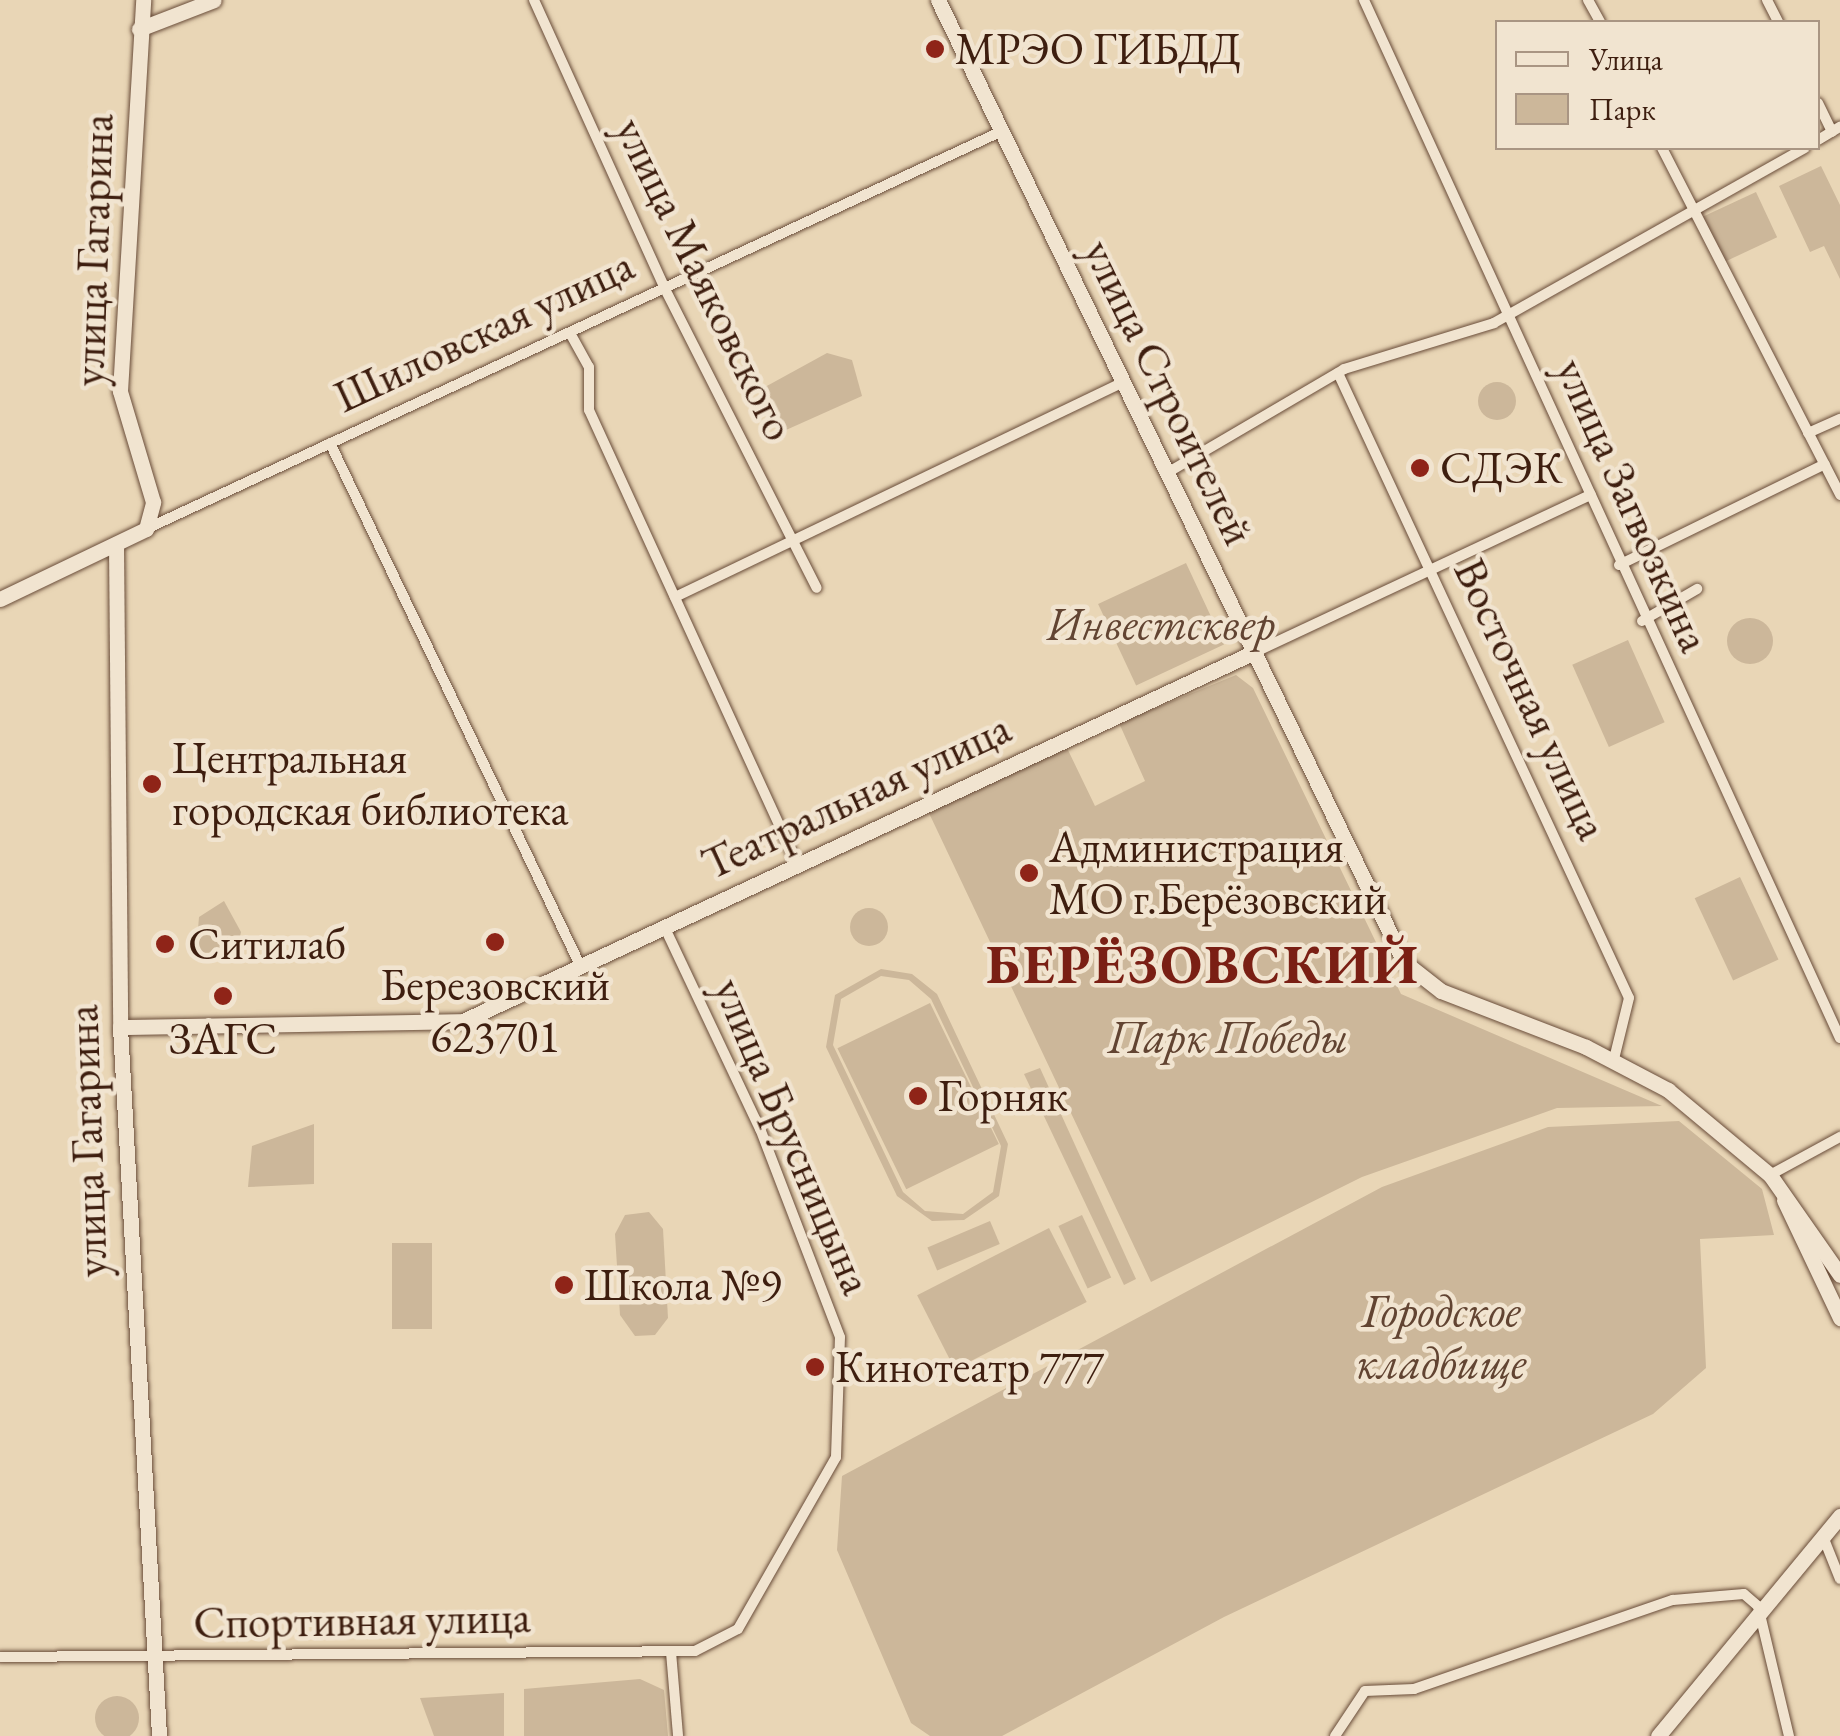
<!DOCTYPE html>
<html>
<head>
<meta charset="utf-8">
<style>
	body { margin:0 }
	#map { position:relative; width:1840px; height:1736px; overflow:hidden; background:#e9d6b6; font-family:"EB Garamond",serif }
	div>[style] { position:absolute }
	.green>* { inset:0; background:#ccb79a; transform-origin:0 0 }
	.round { border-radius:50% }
	.roads { filter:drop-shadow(0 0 2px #694c39) drop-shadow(0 0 2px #694c39) }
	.street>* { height:10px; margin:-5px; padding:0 5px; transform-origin:5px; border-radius:5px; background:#f1e4d0 }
	.secondary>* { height:15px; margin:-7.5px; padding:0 7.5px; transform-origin:7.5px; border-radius:7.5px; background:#f1e4d0 }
	.dots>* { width:28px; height:28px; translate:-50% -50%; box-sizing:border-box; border:5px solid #f1e4d0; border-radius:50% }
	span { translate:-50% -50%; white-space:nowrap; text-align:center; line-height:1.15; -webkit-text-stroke:9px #f1e4d0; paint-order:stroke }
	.poi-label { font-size:45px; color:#3e1e0f }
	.left { translate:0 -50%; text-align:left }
	.street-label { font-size:45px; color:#3e1e0f }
	.park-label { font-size:45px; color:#624432; font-style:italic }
	.district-label { font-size:55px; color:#7a1f14; font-weight:700; letter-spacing:2.5px }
	.legend { position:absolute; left:1495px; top:20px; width:325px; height:130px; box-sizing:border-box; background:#f1e4d0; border:2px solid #a99583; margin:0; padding:12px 18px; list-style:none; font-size:30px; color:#3e1e0f }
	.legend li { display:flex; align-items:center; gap:20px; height:50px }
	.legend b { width:50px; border:2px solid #a99583 }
</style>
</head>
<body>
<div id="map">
	<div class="green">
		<i style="clip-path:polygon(1821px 166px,1840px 205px,1840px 279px,1824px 246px,1810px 252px,1779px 186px)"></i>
		<i style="left:1756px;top:192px;width:50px;height:60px;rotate:65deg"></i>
		<i style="clip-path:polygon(827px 353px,852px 360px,862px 396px,786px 430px,765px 387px)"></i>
		<i class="round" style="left:1478px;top:382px;width:38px;height:38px"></i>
		<i style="left:1186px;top:563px;width:90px;height:97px;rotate:65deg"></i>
		<i class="round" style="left:1727px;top:618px;width:46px;height:46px"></i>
		<i style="left:1628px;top:640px;width:90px;height:61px;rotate:66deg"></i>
		<i style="clip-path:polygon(1236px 675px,1253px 688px,1401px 994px,1662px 1106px,1557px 1108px,1362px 1177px,1151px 1282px,928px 811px,1067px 748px,1095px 806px,1145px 781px,1119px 723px)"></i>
		<i style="left:1740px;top:877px;width:91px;height:50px;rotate:65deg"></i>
		<i style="clip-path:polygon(224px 901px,241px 932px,237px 952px,196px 953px,199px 917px)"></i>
		<i class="round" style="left:850px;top:908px;width:38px;height:38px"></i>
		<i style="clip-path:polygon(evenodd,881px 969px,912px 974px,937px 994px,1008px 1144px,999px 1196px,964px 1220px,932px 1221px,897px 1196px,826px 1047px,835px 995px,881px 969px,881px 976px,909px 980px,931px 999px,1001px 1146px,993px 1192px,963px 1214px,925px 1211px,903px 1192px,833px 1045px,841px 999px,881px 976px)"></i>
		<i style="left:930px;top:1003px;width:157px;height:103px;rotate:64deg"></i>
		<i style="clip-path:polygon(1040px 1068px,1136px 1279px,1124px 1285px,1024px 1074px)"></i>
		<i style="clip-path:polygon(1679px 1121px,1762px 1189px,1774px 1235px,1700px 1239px,1706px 1368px,1653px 1414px,1224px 1617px,1002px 1736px,930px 1736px,911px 1723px,837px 1550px,842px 1476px,1382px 1187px,1548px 1127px)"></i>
		<i style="clip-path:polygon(314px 1124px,314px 1184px,248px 1187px,252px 1146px)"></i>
		<i style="clip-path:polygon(649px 1212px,663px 1229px,668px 1318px,655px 1335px,635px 1336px,620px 1315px,615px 1234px,625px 1215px)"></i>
		<i style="left:1082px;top:1215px;width:69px;height:26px;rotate:65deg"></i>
		<i style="left:990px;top:1221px;width:25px;height:68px;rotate:67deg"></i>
		<i style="left:1049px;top:1228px;width:83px;height:148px;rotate:63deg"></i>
		<i style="left:392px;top:1243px;width:40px;height:86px"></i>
		<i style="clip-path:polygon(640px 1679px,664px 1690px,668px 1736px,524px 1736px,524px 1689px)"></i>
		<i style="clip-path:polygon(504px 1693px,504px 1736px,434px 1736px,420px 1698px)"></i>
		<i class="round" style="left:95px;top:1696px;width:44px;height:44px"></i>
	</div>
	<div class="roads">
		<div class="street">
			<i style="left:534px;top:0;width:317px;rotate:65.6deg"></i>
			<i style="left:665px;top:289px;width:335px;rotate:63.1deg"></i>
			<i style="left:1364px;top:0;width:1142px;rotate:65.37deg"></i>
			<i style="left:1588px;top:0;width:25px;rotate:61deg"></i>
			<i style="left:1767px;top:0;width:25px;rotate:63deg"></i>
			<i style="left:1818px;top:103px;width:32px;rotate:64deg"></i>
			<i style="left:1818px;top:140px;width:26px;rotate:-31deg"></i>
			<i style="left:1662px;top:148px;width:390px;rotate:62.8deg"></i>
			<i style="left:570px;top:333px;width:39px;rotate:61deg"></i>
			<i style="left:589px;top:367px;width:43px;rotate:90deg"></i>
			<i style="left:589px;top:410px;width:502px;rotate:65.38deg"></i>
			<i style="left:1338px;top:373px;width:689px;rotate:65.03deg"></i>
			<i style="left:1629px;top:998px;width:63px;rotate:103.8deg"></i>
			<i style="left:1808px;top:433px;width:35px;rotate:-24deg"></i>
			<i style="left:330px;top:443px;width:581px;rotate:64.41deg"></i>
			<i style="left:1167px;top:473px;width:205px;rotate:-30.4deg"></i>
			<i style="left:1344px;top:369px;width:157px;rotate:-17deg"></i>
			<i style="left:1494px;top:323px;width:357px;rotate:-29.4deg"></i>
			<i style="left:146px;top:529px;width:942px;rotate:-24.93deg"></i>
			<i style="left:1619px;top:565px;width:229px;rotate:-26.1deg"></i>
			<i style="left:675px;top:597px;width:497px;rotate:-25.6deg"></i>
			<i style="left:1642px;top:621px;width:64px;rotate:-30.2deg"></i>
			<i style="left:1253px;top:653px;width:373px;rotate:-25.1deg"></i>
			<i style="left:1770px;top:1175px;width:80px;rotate:-28.5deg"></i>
			<i style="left:1824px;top:1539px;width:43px;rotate:68.2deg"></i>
			<i style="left:671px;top:1652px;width:84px;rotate:85.2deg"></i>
			<i style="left:0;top:1657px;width:695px;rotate:-0.49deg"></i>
			<i style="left:695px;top:1651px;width:48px;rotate:-27.1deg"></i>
			<i style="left:738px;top:1629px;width:198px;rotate:-60.3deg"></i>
			<i style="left:836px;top:1457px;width:120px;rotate:-88.1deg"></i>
			<i style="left:840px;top:1337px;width:223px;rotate:-111deg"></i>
			<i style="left:760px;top:1129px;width:222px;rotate:-115.3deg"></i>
			<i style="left:1335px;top:1736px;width:54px;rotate:-56.3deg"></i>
			<i style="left:1365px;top:1691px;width:49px;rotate:-2.3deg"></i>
			<i style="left:1414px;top:1689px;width:274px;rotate:-19deg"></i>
			<i style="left:1673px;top:1600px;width:71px;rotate:-4.8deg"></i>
			<i style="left:1744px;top:1594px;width:18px;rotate:41deg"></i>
			<i style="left:1758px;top:1606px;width:134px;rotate:76.6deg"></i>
		</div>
		<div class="secondary">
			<i style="left:938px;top:0;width:1069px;rotate:64.15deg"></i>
			<i style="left:1404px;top:962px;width:47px;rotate:38.1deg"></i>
			<i style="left:1441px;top:991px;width:155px;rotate:21.1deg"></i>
			<i style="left:1586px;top:1047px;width:93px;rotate:27.7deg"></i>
			<i style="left:1668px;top:1090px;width:133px;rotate:39.8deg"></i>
			<i style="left:1770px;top:1175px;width:122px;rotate:55deg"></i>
			<i style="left:139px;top:29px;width:80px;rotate:-21.1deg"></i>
			<i style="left:116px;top:544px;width:483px;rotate:89.5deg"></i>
			<i style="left:120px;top:1027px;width:710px;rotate:86.85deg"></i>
			<i style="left:0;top:599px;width:162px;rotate:-25.6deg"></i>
			<i style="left:146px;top:529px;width:28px;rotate:-75deg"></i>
			<i style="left:153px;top:502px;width:116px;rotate:-106.6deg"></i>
			<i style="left:120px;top:391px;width:392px;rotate:-86.6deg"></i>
			<i style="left:120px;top:1027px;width:343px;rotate:-1deg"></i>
			<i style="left:463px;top:1021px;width:871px;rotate:-25deg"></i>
			<i style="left:1784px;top:1200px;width:131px;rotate:64.6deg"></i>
			<i style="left:1658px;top:1736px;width:286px;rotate:-50.4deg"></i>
		</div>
	</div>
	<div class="dots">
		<i style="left:935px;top:49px;background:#8f2418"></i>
		<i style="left:1420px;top:468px;background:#8f2418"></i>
		<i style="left:152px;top:784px;background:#8f2418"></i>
		<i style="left:1029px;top:873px;background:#8f2418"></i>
		<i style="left:495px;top:942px;background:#8f2418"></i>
		<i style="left:165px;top:944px;background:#8f2418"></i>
		<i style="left:223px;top:996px;background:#8f2418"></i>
		<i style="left:918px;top:1096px;background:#8f2418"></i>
		<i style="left:564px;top:1285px;background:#8f2418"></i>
		<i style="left:815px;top:1367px;background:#8f2418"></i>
	</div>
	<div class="poi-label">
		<span class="left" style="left:955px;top:49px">МРЭО ГИБДД</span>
		<span class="left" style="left:1440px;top:468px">СДЭК</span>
		<span class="left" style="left:172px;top:784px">Центральная<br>городская библиотека</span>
		<span class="left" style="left:1049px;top:873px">Администрация<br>МО г.Берёзовский</span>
		<span class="left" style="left:188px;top:944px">Ситилаб</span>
		<span style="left:495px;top:1011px">Березовский<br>623701</span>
		<span style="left:223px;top:1039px">ЗАГС</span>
		<span class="left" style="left:938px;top:1096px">Горняк</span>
		<span class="left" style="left:584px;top:1285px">Школа №9</span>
		<span class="left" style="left:835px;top:1367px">Кинотеатр 777</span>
	</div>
	<div class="street-label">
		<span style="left:93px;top:250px;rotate:-88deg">улица Гагарина</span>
		<span style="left:705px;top:279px;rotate:64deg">улица Маяковского</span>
		<span style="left:484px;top:331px;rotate:-25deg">Шиловская улица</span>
		<span style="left:1169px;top:392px;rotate:64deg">улица Строителей</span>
		<span style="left:1633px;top:505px;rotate:66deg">улица Загвозкина</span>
		<span style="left:1531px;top:699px;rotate:65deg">Восточная улица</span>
		<span style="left:856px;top:796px;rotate:-25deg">Театральная улица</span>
		<span style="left:793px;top:1136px;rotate:67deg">улица Брусницына</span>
		<span style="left:87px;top:1141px;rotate:-92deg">улица Гагарина</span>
		<span style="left:362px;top:1620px;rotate:-1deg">Спортивная улица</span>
	</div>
	<div class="park-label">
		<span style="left:1161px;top:624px">Инвестсквер</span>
		<span style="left:1228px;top:1037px">Парк Победы</span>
		<span style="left:1441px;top:1337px">Городское<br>кладбище</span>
	</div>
	<div class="district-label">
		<span style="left:1203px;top:964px">БЕРЁЗОВСКИЙ</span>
	</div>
	<ul class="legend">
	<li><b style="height:12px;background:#f1e4d0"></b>Улица</li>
	<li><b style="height:28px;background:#ccb79a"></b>Парк</li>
	</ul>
</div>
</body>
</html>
